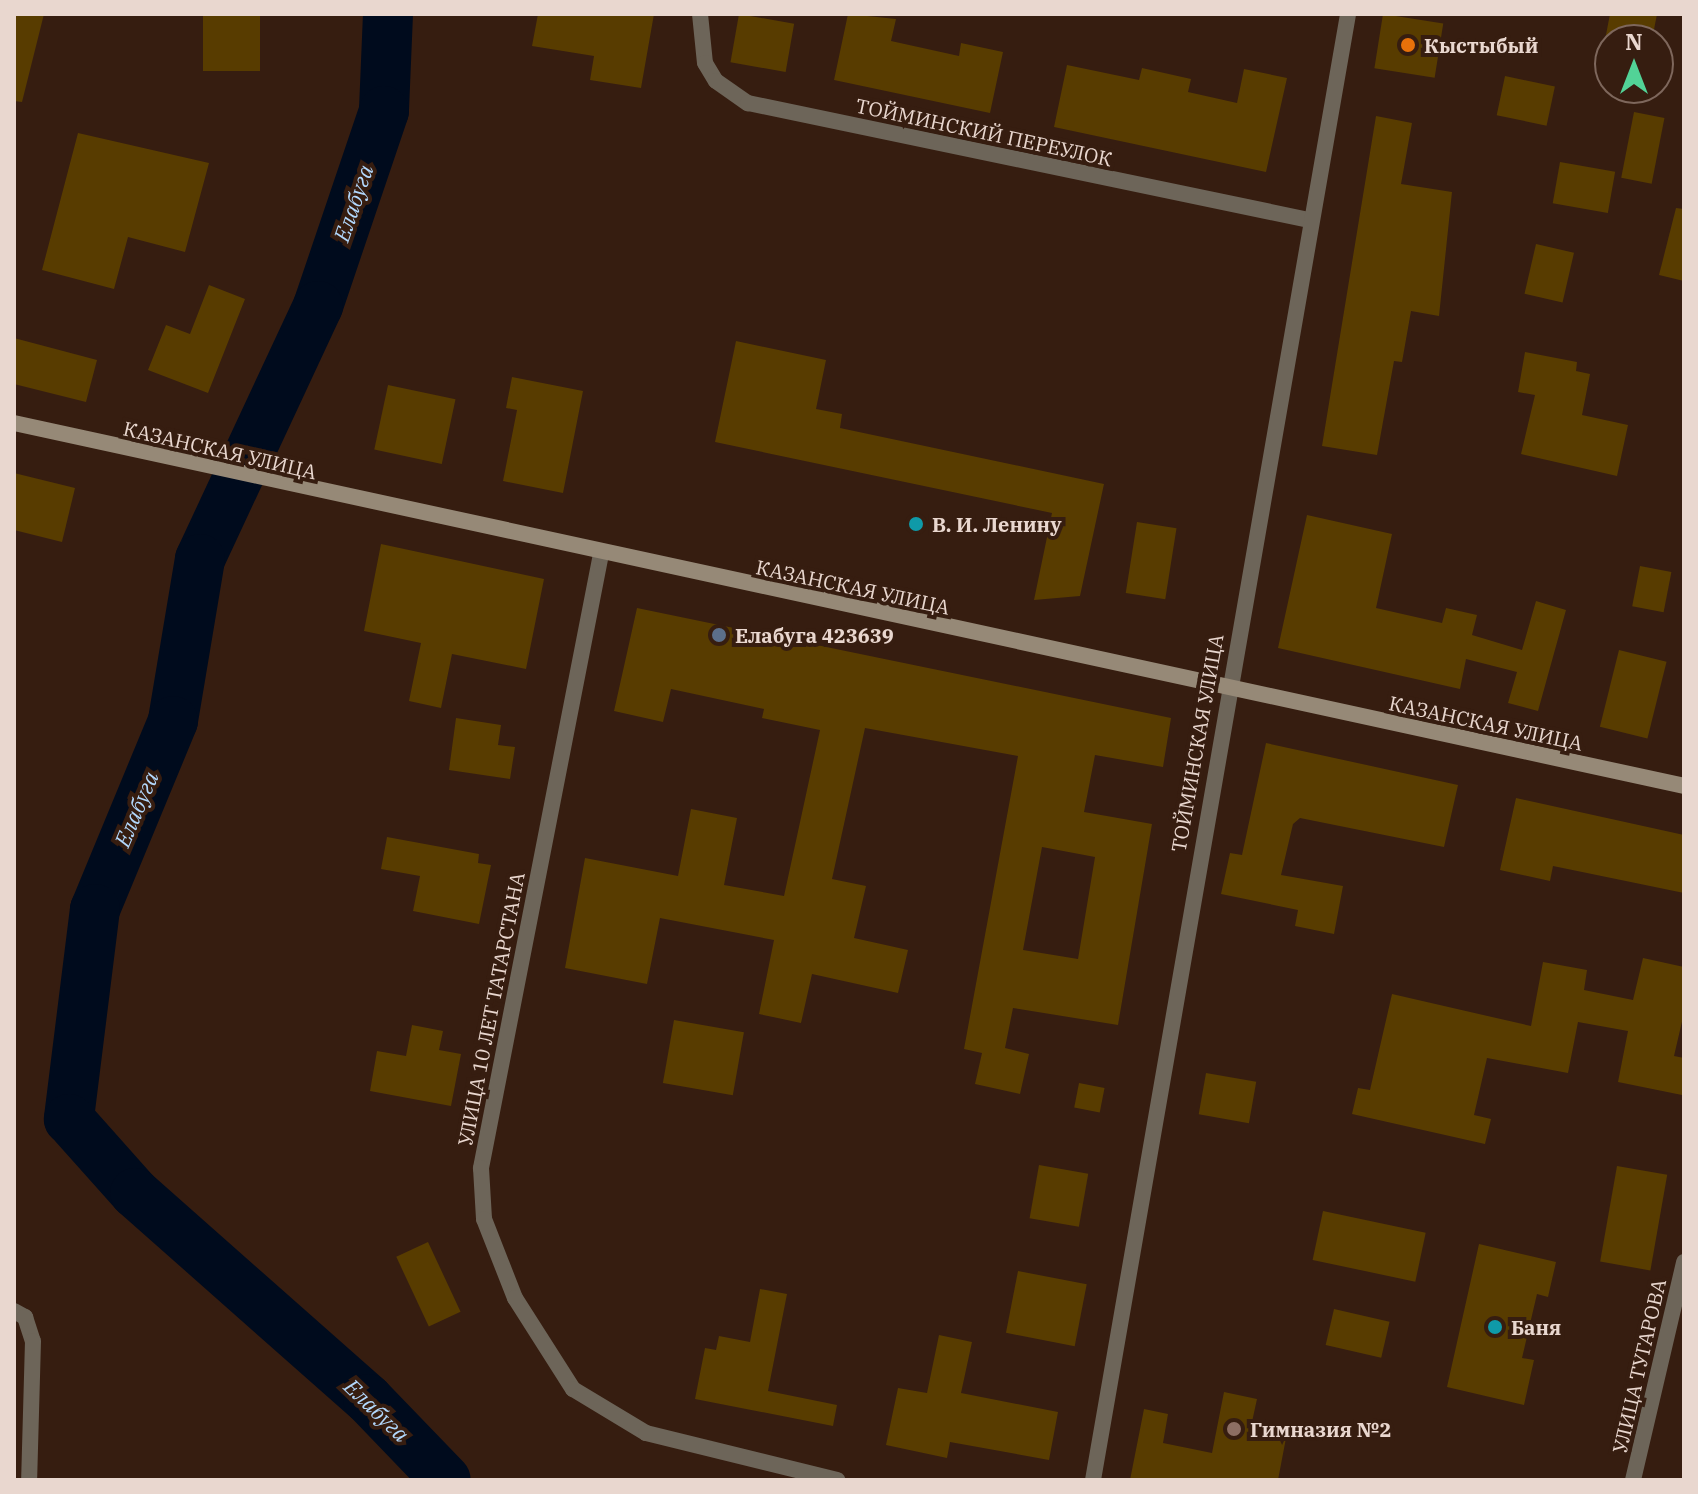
<!DOCTYPE html>
<html>
<head>
<meta charset="utf-8">
<style>
	body { margin:0 }
	#map { position:relative; width:1698px; height:1494px; overflow:hidden; background:#361d10; font-family:"IBM Plex Serif",serif }
	div>[style] { position:absolute }
	.river>* { height:50px; margin:-25px; padding:0 25px; transform-origin:25px; border-radius:25px; background:#000b1d }
	.building>* { inset:0; background:#583c00; transform-origin:0 0 }
	.street>* { height:16px; margin:-8px; padding:0 8px; transform-origin:8px; border-radius:8px; background:#6d6559 }
	.secondary>* { height:16px; margin:-8px; padding:0 8px; transform-origin:8px; border-radius:8px; background:#968977 }
	.dots>* { width:22px; height:22px; translate:-50% -50%; box-sizing:border-box; border:4px solid #361d10; border-radius:50% }
	span { translate:-50% -50%; white-space:nowrap; text-align:center; line-height:1.15; -webkit-text-stroke:8px #361d10; paint-order:stroke }
	.poi-label { font-size:20px; color:#e9d7cf; font-weight:700 }
	.left { translate:0 -50%; text-align:left }
	.street-label { font-size:20px; color:#e9d7cf }
	.water-label { font-size:22px; color:#b2d8fd; font-style:italic }
	.frame { position:absolute; inset:0; border:16px solid #e9d7cf; pointer-events:none }
	.north { position:absolute; left:1594px; top:24px; width:80px; height:80px; box-sizing:border-box; background:#361d10; border:2px solid #7e675c; border-radius:50%; rotate:0deg; font-size:22px; font-weight:700; line-height:32px; text-align:center; color:#e9d7cf }
	.north::after { content:''; display:block; margin:auto; width:28px; height:36px; background:#52d397; clip-path:polygon(50% 0,100% 100%,50% 72%,0 100%) }
</style>
</head>
<body>
<div id="map">
	<div class="river">
		<i style="left:388px;top:14px;width:97px;rotate:92.4deg"></i>
		<i style="left:384px;top:111px;width:206px;rotate:108.7deg"></i>
		<i style="left:318px;top:306px;width:279px;rotate:115deg"></i>
		<i style="left:200px;top:559px;width:164px;rotate:99.5deg"></i>
		<i style="left:173px;top:721px;width:204px;rotate:112.5deg"></i>
		<i style="left:95px;top:909px;width:212px;rotate:97.1deg"></i>
		<i style="left:69px;top:1119px;width:99px;rotate:48.3deg"></i>
		<i style="left:135px;top:1193px;width:311px;rotate:41.5deg"></i>
		<i style="left:368px;top:1399px;width:112px;rotate:46.1deg"></i>
	</div>
	<div class="building">
		<i style="clip-path:polygon(14px 14px,44px 14px,22px 102px,14px 101px)"></i>
		<i style="left:203px;top:14px;width:57px;height:57px"></i>
		<i style="clip-path:polygon(538px 14px,654px 14px,641px 88px,590px 80px,594px 56px,532px 46px)"></i>
		<i style="left:739px;top:14px;width:56px;height:49px;rotate:10deg"></i>
		<i style="clip-path:polygon(848px 14px,896px 19px,891px 41px,959px 56px,961px 43px,1003px 52px,990px 113px,834px 80px)"></i>
		<i style="left:1383px;top:14px;width:61px;height:55px;rotate:9deg"></i>
		<i style="clip-path:polygon(1610px 14px,1657px 14px,1652px 40px,1605px 40px)"></i>
		<i style="clip-path:polygon(1067px 65px,1139px 80px,1142px 68px,1191px 79px,1188px 92px,1237px 103px,1244px 69px,1287px 78px,1266px 172px,1054px 127px)"></i>
		<i style="left:1505px;top:76px;width:51px;height:40px;rotate:12deg"></i>
		<i style="left:1634px;top:112px;width:31px;height:67px;rotate:11deg"></i>
		<i style="clip-path:polygon(1376px 116px,1412px 123px,1401px 184px,1452px 192px,1439px 316px,1411px 311px,1402px 362px,1394px 361px,1377px 455px,1322px 446px)"></i>
		<i style="clip-path:polygon(78px 133px,209px 163px,185px 252px,128px 237px,114px 289px,42px 270px)"></i>
		<i style="left:1560px;top:162px;width:56px;height:42px;rotate:10deg"></i>
		<i style="clip-path:polygon(1676px 208px,1684px 209px,1684px 281px,1659px 275px)"></i>
		<i style="left:1536px;top:244px;width:39px;height:51px;rotate:13deg"></i>
		<i style="clip-path:polygon(209px 285px,245px 299px,208px 393px,148px 370px,166px 325px,190px 334px)"></i>
		<i style="clip-path:polygon(14px 338px,97px 360px,86px 402px,14px 384px)"></i>
		<i style="clip-path:polygon(736px 341px,826px 360px,816px 409px,842px 414px,840px 428px,1104px 484px,1080px 596px,1034px 600px,1052px 513px,715px 442px)"></i>
		<i style="clip-path:polygon(1525px 352px,1577px 362px,1576px 371px,1590px 374px,1582px 415px,1628px 425px,1617px 476px,1521px 454px,1535px 395px,1518px 392px)"></i>
		<i style="clip-path:polygon(512px 377px,583px 391px,563px 493px,503px 481px,517px 410px,506px 408px)"></i>
		<i style="left:388px;top:385px;width:69px;height:66px;rotate:12deg"></i>
		<i style="clip-path:polygon(14px 473px,75px 488px,62px 542px,14px 530px)"></i>
		<i style="clip-path:polygon(1307px 515px,1392px 534px,1376px 608px,1442px 623px,1446px 608px,1477px 615px,1472px 635px,1522px 650px,1536px 601px,1566px 610px,1538px 711px,1508px 703px,1517px 672px,1466px 659px,1460px 689px,1278px 648px)"></i>
		<i style="left:1137px;top:522px;width:40px;height:72px;rotate:9deg"></i>
		<i style="clip-path:polygon(381px 544px,544px 579px,526px 669px,452px 654px,441px 708px,409px 701px,421px 643px,364px 631px)"></i>
		<i style="left:1640px;top:566px;width:32px;height:41px;rotate:11deg"></i>
		<i style="clip-path:polygon(evenodd,637px 608px,1171px 718px,1163px 767px,1095px 755px,1084px 812px,1152px 824px,1118px 1025px,1013px 1008px,1005px 1048px,1029px 1054px,1020px 1094px,975px 1084px,982px 1053px,964px 1049px,1018px 756px,865px 728px,832px 879px,866px 886px,854px 938px,908px 950px,898px 993px,812px 974px,801px 1023px,759px 1014px,774px 940px,660px 918px,647px 984px,565px 968px,585px 858px,678px 876px,691px 809px,737px 818px,724px 885px,784px 896px,820px 730px,762px 718px,764px 709px,671px 689px,663px 722px,614px 711px,637px 608px,1042px 847px,1095px 857px,1078px 959px,1023px 950px,1042px 847px)"></i>
		<i style="left:1619px;top:650px;width:49px;height:79px;rotate:14deg"></i>
		<i style="clip-path:polygon(456px 718px,501px 725px,498px 745px,515px 747px,510px 779px,449px 770px)"></i>
		<i style="clip-path:polygon(1266px 743px,1458px 785px,1444px 847px,1300px 818px,1293px 824px,1281px 875px,1343px 886px,1334px 934px,1295px 926px,1298px 910px,1221px 894px,1230px 853px,1242px 855px)"></i>
		<i style="clip-path:polygon(1516px 798px,1684px 835px,1684px 893px,1553px 866px,1550px 881px,1500px 870px)"></i>
		<i style="clip-path:polygon(387px 837px,479px 854px,478px 863px,491px 865px,479px 924px,413px 911px,420px 876px,381px 869px)"></i>
		<i style="clip-path:polygon(1643px 958px,1684px 967px,1684px 1013px,1674px 1056px,1684px 1058px,1682px 1095px,1618px 1082px,1628px 1031px,1578px 1022px,1568px 1073px,1487px 1058px,1474px 1115px,1491px 1119px,1485px 1144px,1352px 1114px,1358px 1088px,1370px 1090px,1392px 994px,1531px 1026px,1543px 962px,1587px 970px,1584px 990px,1633px 1000px)"></i>
		<i style="left:674px;top:1020px;width:71px;height:64px;rotate:10deg"></i>
		<i style="clip-path:polygon(412px 1025px,443px 1031px,439px 1050px,461px 1054px,451px 1106px,370px 1091px,377px 1051px,406px 1056px)"></i>
		<i style="left:1206px;top:1073px;width:51px;height:42px;rotate:10deg"></i>
		<i style="left:1079px;top:1083px;width:26px;height:25px;rotate:11deg"></i>
		<i style="left:1039px;top:1165px;width:50px;height:54px;rotate:10deg"></i>
		<i style="left:1617px;top:1166px;width:51px;height:97px;rotate:10deg"></i>
		<i style="left:1323px;top:1211px;width:105px;height:50px;rotate:12deg"></i>
		<i style="left:428px;top:1242px;width:77px;height:35px;rotate:65deg"></i>
		<i style="clip-path:polygon(1479px 1244px,1556px 1262px,1548px 1297px,1537px 1294px,1522px 1358px,1534px 1360px,1524px 1405px,1447px 1387px)"></i>
		<i style="left:1018px;top:1271px;width:70px;height:63px;rotate:11deg"></i>
		<i style="clip-path:polygon(760px 1289px,787px 1294px,768px 1391px,837px 1405px,833px 1426px,695px 1399px,705px 1348px,716px 1350px,719px 1336px,750px 1342px)"></i>
		<i style="left:1334px;top:1309px;width:57px;height:37px;rotate:13deg"></i>
		<i style="clip-path:polygon(939px 1335px,972px 1342px,961px 1393px,1058px 1412px,1049px 1460px,950px 1442px,947px 1458px,886px 1445px,898px 1388px,927px 1393px)"></i>
		<i style="clip-path:polygon(1224px 1392px,1257px 1399px,1250px 1431px,1286px 1438px,1278px 1480px,1130px 1480px,1144px 1409px,1168px 1414px,1163px 1443px,1212px 1453px)"></i>
	</div>
	<div class="street">
		<i style="left:700px;top:14px;width:49px;rotate:84.2deg"></i>
		<i style="left:705px;top:63px;width:21px;rotate:59deg"></i>
		<i style="left:716px;top:81px;width:39px;rotate:35deg"></i>
		<i style="left:748px;top:103px;width:573px;rotate:11.78deg"></i>
		<i style="left:601px;top:554px;width:626px;rotate:101.06deg"></i>
		<i style="left:481px;top:1168px;width:51px;rotate:86.6deg"></i>
		<i style="left:484px;top:1219px;width:85px;rotate:68.6deg"></i>
		<i style="left:515px;top:1298px;width:108px;rotate:57.5deg"></i>
		<i style="left:573px;top:1389px;width:85px;rotate:31.1deg"></i>
		<i style="left:646px;top:1433px;width:197px;rotate:13.8deg"></i>
		<i style="left:14px;top:1311px;width:13px;rotate:29deg"></i>
		<i style="left:25px;top:1317px;width:25px;rotate:72deg"></i>
		<i style="left:33px;top:1341px;width:139px;rotate:91.6deg"></i>
		<i style="left:1093px;top:1480px;width:1488px;rotate:-80.13deg"></i>
		<i style="left:1633px;top:1480px;width:224px;rotate:-76.8deg"></i>
	</div>
	<div class="secondary">
		<i style="left:14px;top:423px;width:1709px;rotate:12.26deg"></i>
	</div>
	<div class="dots">
		<i style="left:1408px;top:45px;background:#e8710a"></i>
		<i style="left:916px;top:524px;background:#0f9aa8"></i>
		<i style="left:719px;top:635px;background:#5c6f8a"></i>
		<i style="left:1495px;top:1327px;background:#0f9aa8"></i>
		<i style="left:1234px;top:1429px;background:#8d6e63"></i>
	</div>
	<div class="poi-label">
		<span class="left" style="left:1424px;top:45px">Кыстыбый</span>
		<span class="left" style="left:932px;top:524px">В. И. Ленину</span>
		<span class="left" style="left:735px;top:635px">Елабуга 423639</span>
		<span class="left" style="left:1511px;top:1327px">Баня</span>
		<span class="left" style="left:1250px;top:1429px">Гимназия №2</span>
	</div>
	<div class="street-label">
		<span style="left:984px;top:132px;rotate:12deg">ТОЙМИНСКИЙ ПЕРЕУЛОК</span>
		<span style="left:220px;top:450px;rotate:13deg">КАЗАНСКАЯ УЛИЦА</span>
		<span style="left:853px;top:587px;rotate:12deg">КАЗАНСКАЯ УЛИЦА</span>
		<span style="left:1486px;top:723px;rotate:12deg">КАЗАНСКАЯ УЛИЦА</span>
		<span style="left:1197px;top:743px;rotate:-80deg">ТОЙМИНСКАЯ УЛИЦА</span>
		<span style="left:491px;top:1009px;rotate:-79deg">УЛИЦА 10 ЛЕТ ТАТАРСТАНА</span>
		<span style="left:1639px;top:1366px;rotate:-77deg">УЛИЦА ТУГАРОВА</span>
	</div>
	<div class="water-label">
		<span style="left:353px;top:203px;rotate:-71deg">Елабуга</span>
		<span style="left:136px;top:809px;rotate:-67deg">Елабуга</span>
		<span style="left:377px;top:1410px;rotate:44deg">Елабуга</span>
	</div>
	<div class="frame"></div>
	<div class="north">N</div>
</div>
</body>
</html>
